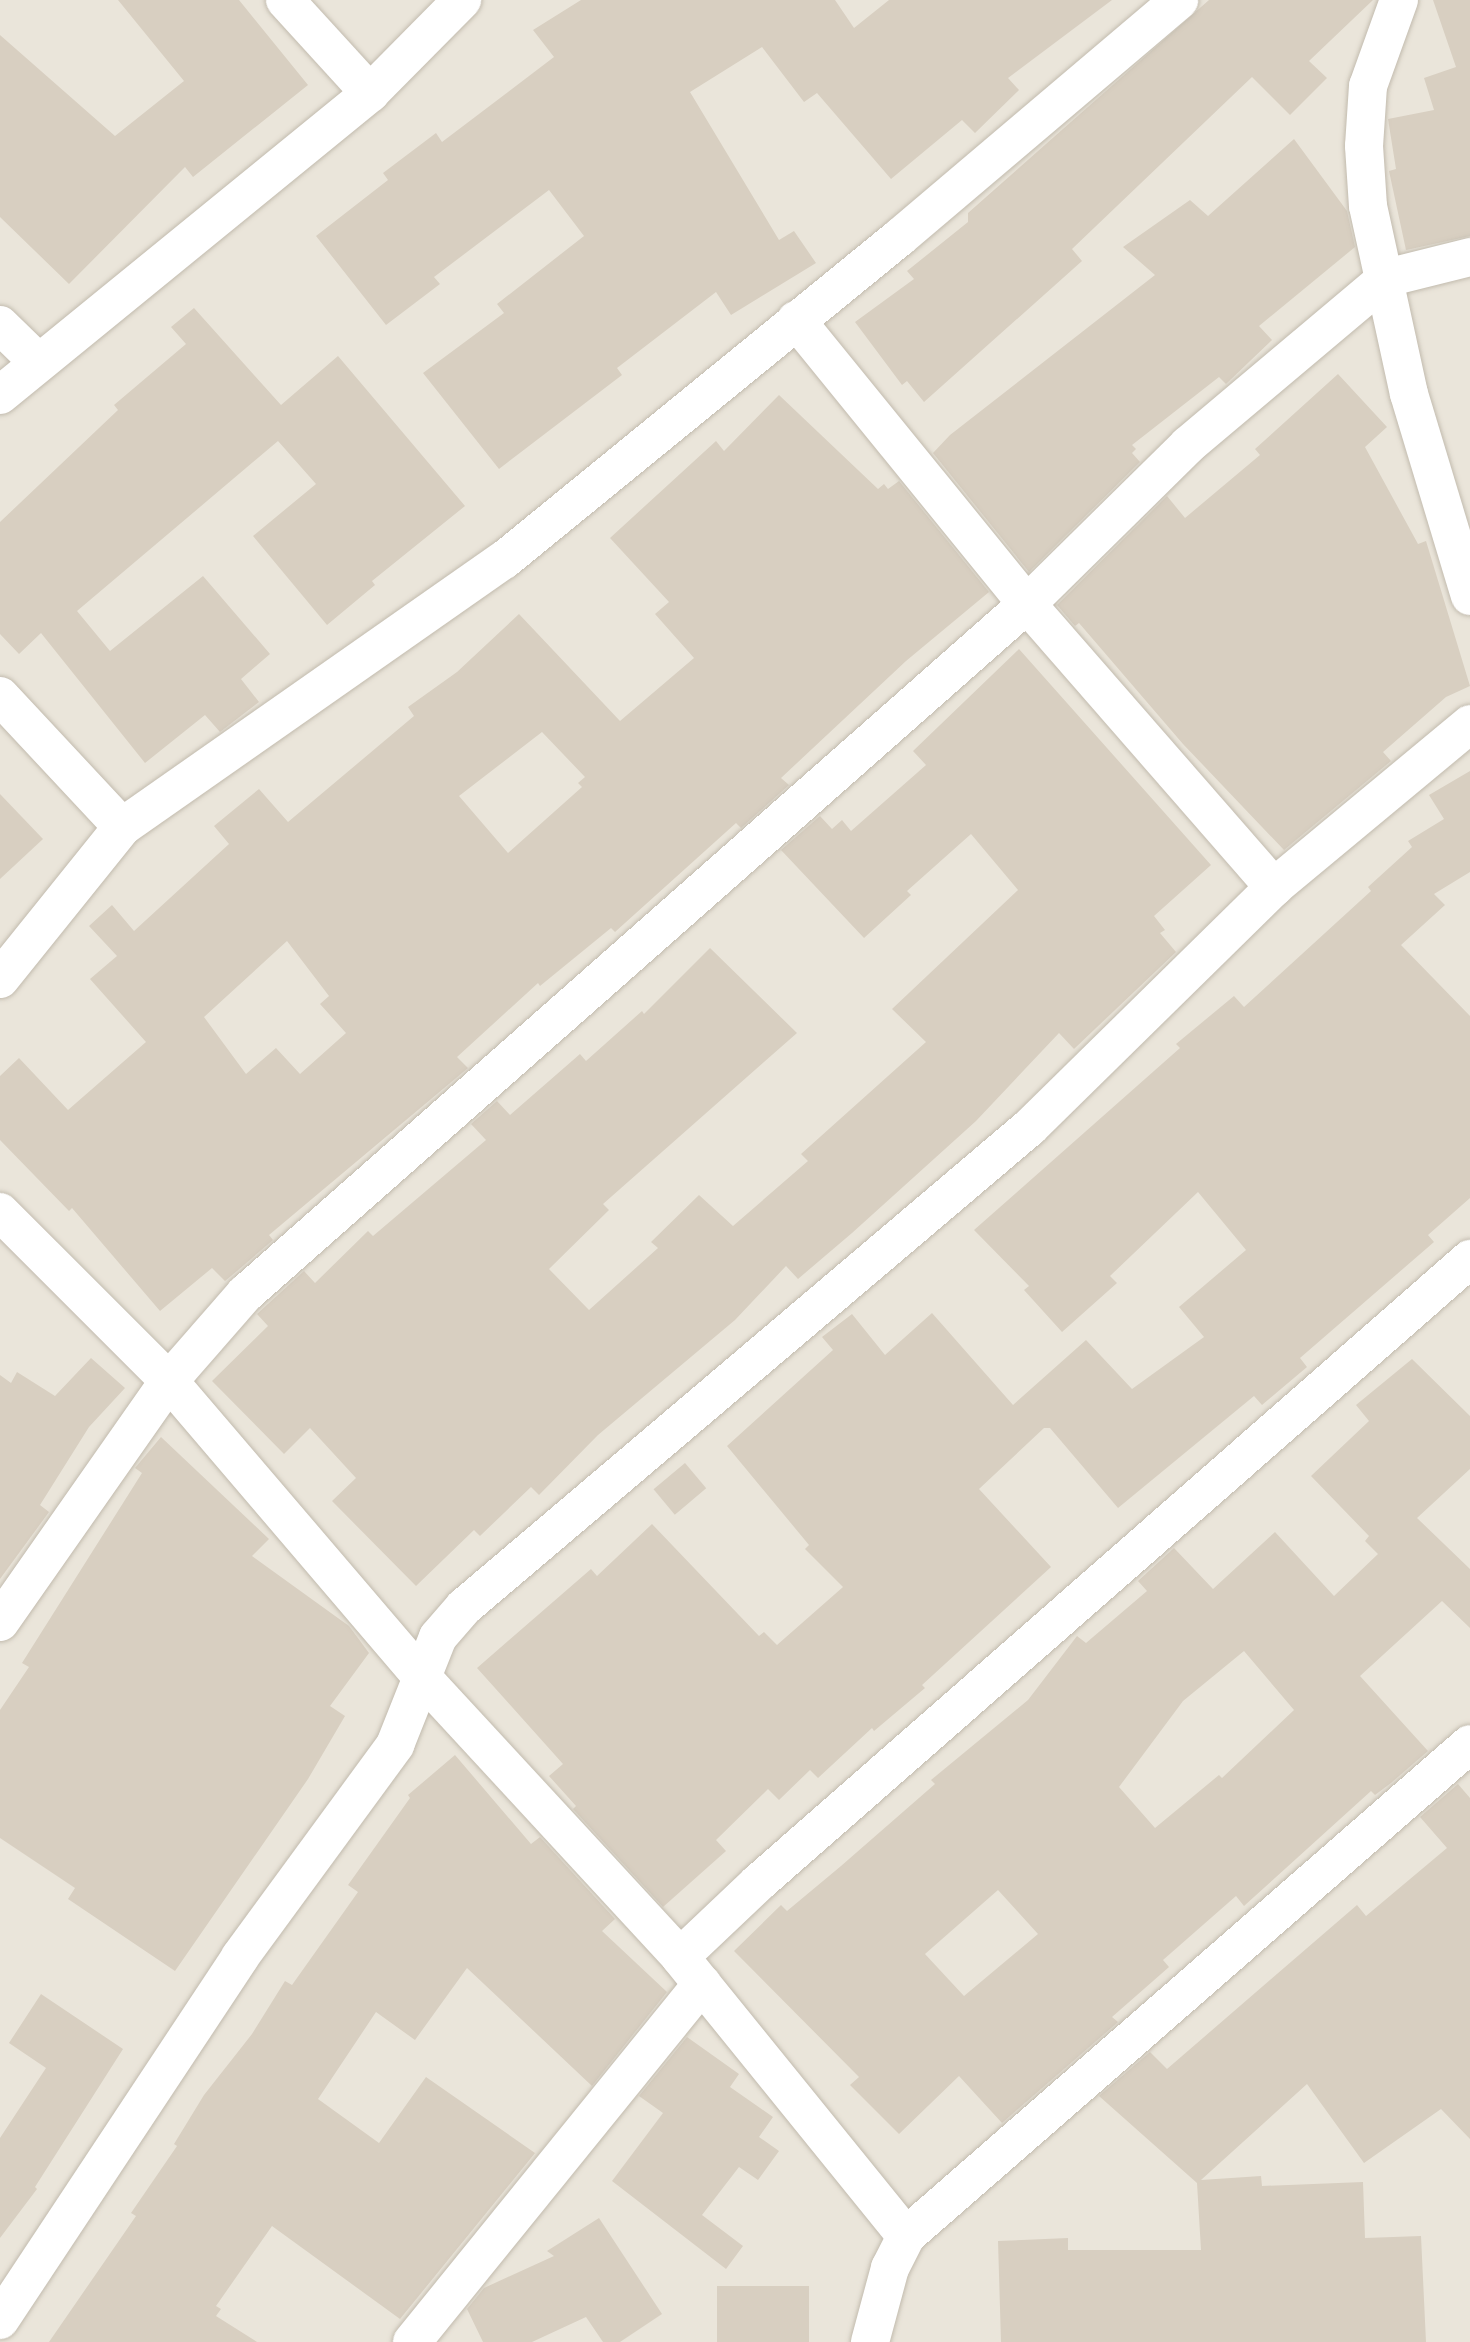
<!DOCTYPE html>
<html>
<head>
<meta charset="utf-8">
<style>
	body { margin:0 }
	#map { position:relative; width:1470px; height:2342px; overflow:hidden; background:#f6f3ec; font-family:"Open Sans",sans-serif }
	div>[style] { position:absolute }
	.residential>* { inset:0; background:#eae5da; transform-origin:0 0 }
	.building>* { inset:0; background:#d8cfc1; transform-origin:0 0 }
	.roads { filter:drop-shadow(0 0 2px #c2bbae) drop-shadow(0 0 2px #c2bbae) }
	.minor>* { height:38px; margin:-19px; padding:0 19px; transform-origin:19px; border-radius:19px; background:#fff }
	span { translate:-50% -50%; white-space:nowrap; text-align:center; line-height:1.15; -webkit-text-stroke:5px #fff; paint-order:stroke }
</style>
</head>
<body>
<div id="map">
	<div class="residential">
		<i style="left:0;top:0;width:1470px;height:2342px"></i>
	</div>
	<div class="building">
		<i style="clip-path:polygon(118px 0,239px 0,308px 85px,193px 177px,185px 167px,69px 284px,0 217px,0 35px,115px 136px,184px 81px)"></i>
		<i style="clip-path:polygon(581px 0,835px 0,854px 28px,889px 0,1112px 0,1008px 78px,1019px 90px,975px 133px,962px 120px,891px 179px,817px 93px,804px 102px,762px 47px,690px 92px,779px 240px,794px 231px,816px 263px,731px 315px,716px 292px,617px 368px,622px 375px,499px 469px,423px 373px,504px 313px,497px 304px,584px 236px,549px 190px,434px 277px,440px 284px,386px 325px,316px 236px,388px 180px,383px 173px,436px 133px,442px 142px,554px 57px,533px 30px)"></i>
		<i style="clip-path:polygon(1209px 0,1373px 0,1309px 61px,1327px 78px,1290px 115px,1252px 77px,1072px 249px,1082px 261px,924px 402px,907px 381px,902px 385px,855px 322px,914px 279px,907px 271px,968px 222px,968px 213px)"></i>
		<i style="clip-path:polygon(1433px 0,1470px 0,1470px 236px,1406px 250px,1389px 171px,1396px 169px,1388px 119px,1434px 110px,1424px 78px,1456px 67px)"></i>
		<i style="clip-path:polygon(1294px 139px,1347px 211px,1355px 247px,1259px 326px,1272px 340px,1226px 384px,1219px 377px,1132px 445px,1136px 449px,1132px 453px,1140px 462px,1029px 572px,933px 453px,950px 435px,1155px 275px,1123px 247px,1190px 200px,1208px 216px)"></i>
		<i style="clip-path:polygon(194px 308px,281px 405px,338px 356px,465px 506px,372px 581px,375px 585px,327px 625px,253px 536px,316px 484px,278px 441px,77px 611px,110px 651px,203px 576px,270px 654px,241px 679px,259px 702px,220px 732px,205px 715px,145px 763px,41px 633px,19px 654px,0 634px,0 522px,118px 410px,114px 405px,186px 344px,171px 327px)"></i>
		<i style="clip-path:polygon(1338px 374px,1387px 427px,1365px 447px,1418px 544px,1426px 541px,1470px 686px,1446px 697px,1383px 752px,1391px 761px,1284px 850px,1183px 744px,1079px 623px,1075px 626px,1057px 605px,1167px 496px,1185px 518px,1260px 455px,1255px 449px)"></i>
		<i style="clip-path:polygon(evenodd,779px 395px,878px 489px,884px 484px,888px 489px,899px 481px,989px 592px,906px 661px,781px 778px,789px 785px,741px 828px,736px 823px,615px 932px,611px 928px,540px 986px,538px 983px,457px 1057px,468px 1068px,269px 1235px,273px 1240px,237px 1271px,225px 1281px,212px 1268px,160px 1311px,72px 1208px,69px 1211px,0 1140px,0 1076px,19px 1058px,68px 1110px,146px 1042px,90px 979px,117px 956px,89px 926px,112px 905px,134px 931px,229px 844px,214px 826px,259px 789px,288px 822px,414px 716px,408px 707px,457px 672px,519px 614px,620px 721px,694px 658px,655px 614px,669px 602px,610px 538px,716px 441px,724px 451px,779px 395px,542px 732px,585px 777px,578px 783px,582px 787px,508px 853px,459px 796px,542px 732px,779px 395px,287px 941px,329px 996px,320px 1004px,346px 1033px,300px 1074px,276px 1048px,246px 1074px,204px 1017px,287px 941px)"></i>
		<i style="clip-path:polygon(1019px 649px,1211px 865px,1154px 916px,1165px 930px,1160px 933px,1176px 952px,1074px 1049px,1059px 1033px,976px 1121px,852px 1233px,798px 1279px,786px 1266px,735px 1320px,598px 1435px,539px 1495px,531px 1487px,480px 1536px,474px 1530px,416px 1586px,332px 1501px,356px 1478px,310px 1428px,284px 1454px,212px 1381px,268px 1326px,257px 1314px,304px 1271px,315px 1283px,368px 1231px,373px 1236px,486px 1140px,471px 1124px,497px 1101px,510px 1115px,580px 1054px,586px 1061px,642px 1011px,644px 1014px,710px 948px,797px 1033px,603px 1204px,609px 1210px,549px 1269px,589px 1310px,658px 1248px,651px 1242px,699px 1195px,733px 1226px,808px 1161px,801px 1154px,926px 1042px,892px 1009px,1018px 890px,971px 834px,907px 891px,911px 895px,864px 938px,781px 850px,820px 816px,832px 829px,842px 820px,851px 831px,926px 765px,913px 751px)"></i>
		<i style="clip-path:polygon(1470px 771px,1470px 872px,1434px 894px,1445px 905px,1401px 945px,1470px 1016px,1470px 1198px,1428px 1235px,1434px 1242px,1300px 1358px,1307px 1367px,1262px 1405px,1254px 1396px,1118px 1508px,1050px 1428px,1044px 1428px,979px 1489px,1051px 1567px,922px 1685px,925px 1688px,874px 1731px,872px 1728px,818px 1778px,810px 1770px,779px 1800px,768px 1789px,716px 1840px,726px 1851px,663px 1907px,573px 1809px,576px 1806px,549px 1776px,563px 1764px,477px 1668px,591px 1569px,597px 1576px,652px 1524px,759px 1636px,764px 1632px,777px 1645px,843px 1587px,805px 1549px,809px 1545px,727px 1446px,833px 1350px,822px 1337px,852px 1314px,885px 1355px,932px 1313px,1013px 1405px,1086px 1340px,1132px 1389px,1204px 1337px,1179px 1307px,1246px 1250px,1198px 1192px,1110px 1276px,1117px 1283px,1062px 1332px,1024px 1290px,1029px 1286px,974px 1230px,1180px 1048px,1176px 1044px,1234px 996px,1244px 1007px,1371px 891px,1368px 887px,1412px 847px,1408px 841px,1444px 819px,1429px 795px)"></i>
		<i style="clip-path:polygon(0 794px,43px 839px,0 879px)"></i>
		<i style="clip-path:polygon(91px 1358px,125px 1388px,89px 1427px,40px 1505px,49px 1512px,0 1579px,0 1375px,11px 1383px,17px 1372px,55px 1396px)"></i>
		<i style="clip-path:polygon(evenodd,1412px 1359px,1470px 1416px,1470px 1469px,1417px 1518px,1470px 1569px,1470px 1628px,1442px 1601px,1360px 1676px,1428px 1751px,1391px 1783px,1375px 1795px,1371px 1791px,1244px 1906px,1236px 1896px,1163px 1960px,1169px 1967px,1112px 2017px,1118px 2022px,1002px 2123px,959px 2076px,899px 2134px,850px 2085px,859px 2077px,734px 1951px,781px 1905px,787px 1911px,841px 1866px,935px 1784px,931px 1780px,1028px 1700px,1077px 1636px,1086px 1643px,1147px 1591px,1138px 1581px,1174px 1548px,1213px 1589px,1275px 1532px,1334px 1596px,1378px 1554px,1365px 1541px,1369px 1536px,1311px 1476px,1369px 1421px,1356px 1405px,1412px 1359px,1244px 1651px,1294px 1710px,1222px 1778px,1219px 1775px,1155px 1828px,1119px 1787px,1183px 1701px,1244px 1651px,1412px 1359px,998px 1890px,1038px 1934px,964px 1996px,925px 1954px,998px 1890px)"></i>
		<i style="clip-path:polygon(161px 1437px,269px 1539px,252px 1556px,349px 1626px,369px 1653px,330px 1706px,345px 1716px,308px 1779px,175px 1971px,68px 1899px,75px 1888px,0 1838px,0 1710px,29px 1667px,22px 1663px,142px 1473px,135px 1468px)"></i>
		<i style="left:685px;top:1463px;width:33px;height:41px;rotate:50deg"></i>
		<i style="clip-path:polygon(455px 1755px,531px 1844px,540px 1837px,615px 1919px,602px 1931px,667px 1992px,592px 2086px,467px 1968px,415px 2040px,376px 2012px,318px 2099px,379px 2143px,426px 2077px,535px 2153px,400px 2319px,272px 2226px,216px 2306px,221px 2309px,216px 2316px,257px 2342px,49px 2342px,136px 2216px,131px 2213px,177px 2146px,174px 2144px,204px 2095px,252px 2034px,285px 1981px,292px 1985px,358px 1892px,348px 1885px,410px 1798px,408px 1795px)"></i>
		<i style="clip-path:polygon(1458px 1784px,1470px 1798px,1470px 2139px,1441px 2109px,1364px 2163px,1307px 2084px,1201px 2180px,1261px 2176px,1262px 2186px,1363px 2182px,1365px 2238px,1421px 2236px,1426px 2342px,1001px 2342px,998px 2241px,1068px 2238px,1068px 2250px,1201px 2250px,1197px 2183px,1099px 2096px,1150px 2052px,1167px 2069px,1357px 1905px,1366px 1916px,1447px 1848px,1420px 1817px)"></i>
		<i style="clip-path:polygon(41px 1994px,123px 2049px,35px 2187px,37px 2189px,0 2238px,0 2138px,46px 2068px,9px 2043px)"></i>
		<i style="clip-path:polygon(687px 2037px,739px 2074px,730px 2087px,773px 2117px,759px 2137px,779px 2151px,758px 2180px,739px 2167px,702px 2215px,743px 2246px,726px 2269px,612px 2181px,663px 2113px,639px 2096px)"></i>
		<i style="clip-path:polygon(599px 2218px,662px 2314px,620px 2342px,603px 2342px,586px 2317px,532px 2342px,483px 2342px,467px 2309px,484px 2288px,554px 2256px,547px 2251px)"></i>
		<i style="left:809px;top:2286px;width:56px;height:92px;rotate:90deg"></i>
	</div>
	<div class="roads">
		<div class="minor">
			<i style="left:285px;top:0;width:126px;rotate:47.6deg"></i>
			<i style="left:1399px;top:0;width:91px;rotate:109.8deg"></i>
			<i style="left:1368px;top:86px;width:60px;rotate:93.8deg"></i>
			<i style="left:1364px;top:146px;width:60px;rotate:86.2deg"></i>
			<i style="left:1368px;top:206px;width:192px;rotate:77.7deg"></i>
			<i style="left:1409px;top:394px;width:211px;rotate:73.2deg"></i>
			<i style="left:796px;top:320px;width:366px;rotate:50.9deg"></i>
			<i style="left:1027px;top:604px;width:376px;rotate:48.9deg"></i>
			<i style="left:0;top:325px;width:52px;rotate:44.2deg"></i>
			<i style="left:0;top:395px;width:478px;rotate:-39.2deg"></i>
			<i style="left:370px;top:93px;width:131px;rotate:-45.3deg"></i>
			<i style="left:0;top:696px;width:179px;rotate:47deg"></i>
			<i style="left:0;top:979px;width:195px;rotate:-51.2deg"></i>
			<i style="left:122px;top:827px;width:466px;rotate:-35deg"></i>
			<i style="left:504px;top:560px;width:511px;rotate:-39.2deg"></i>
			<i style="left:900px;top:237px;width:366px;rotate:-40.3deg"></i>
			<i style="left:0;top:1212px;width:239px;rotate:45deg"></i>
			<i style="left:169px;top:1381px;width:388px;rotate:49.5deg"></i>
			<i style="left:421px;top:1676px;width:382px;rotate:47.3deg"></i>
			<i style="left:680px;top:1957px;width:359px;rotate:51deg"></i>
			<i style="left:0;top:1622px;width:294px;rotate:-55deg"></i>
			<i style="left:169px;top:1381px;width:116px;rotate:-48.9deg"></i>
			<i style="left:245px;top:1294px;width:1043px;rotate:-41.42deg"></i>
			<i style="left:1027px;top:604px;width:226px;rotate:-44.6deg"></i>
			<i style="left:1188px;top:445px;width:259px;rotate:-40.1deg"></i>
			<i style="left:1386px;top:278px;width:87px;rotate:-14deg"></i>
			<i style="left:680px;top:1957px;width:108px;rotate:-43.5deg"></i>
			<i style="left:758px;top:1883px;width:947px;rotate:-41.23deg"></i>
			<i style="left:0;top:2320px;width:435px;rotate:-56.5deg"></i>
			<i style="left:240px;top:1957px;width:263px;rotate:-53.8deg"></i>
			<i style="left:395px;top:1745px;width:116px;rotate:-68.3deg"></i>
			<i style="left:438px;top:1637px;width:40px;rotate:-49deg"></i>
			<i style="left:464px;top:1607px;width:742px;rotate:-40.3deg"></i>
			<i style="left:1030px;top:1127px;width:342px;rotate:-44.5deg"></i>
			<i style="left:1274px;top:887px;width:255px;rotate:-39.7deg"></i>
			<i style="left:412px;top:2342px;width:461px;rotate:-51deg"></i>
			<i style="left:870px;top:2342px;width:77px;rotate:-74.9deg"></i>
			<i style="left:890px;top:2268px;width:36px;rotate:-63deg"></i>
			<i style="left:906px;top:2236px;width:748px;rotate:-41.1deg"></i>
		</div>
	</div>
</div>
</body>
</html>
